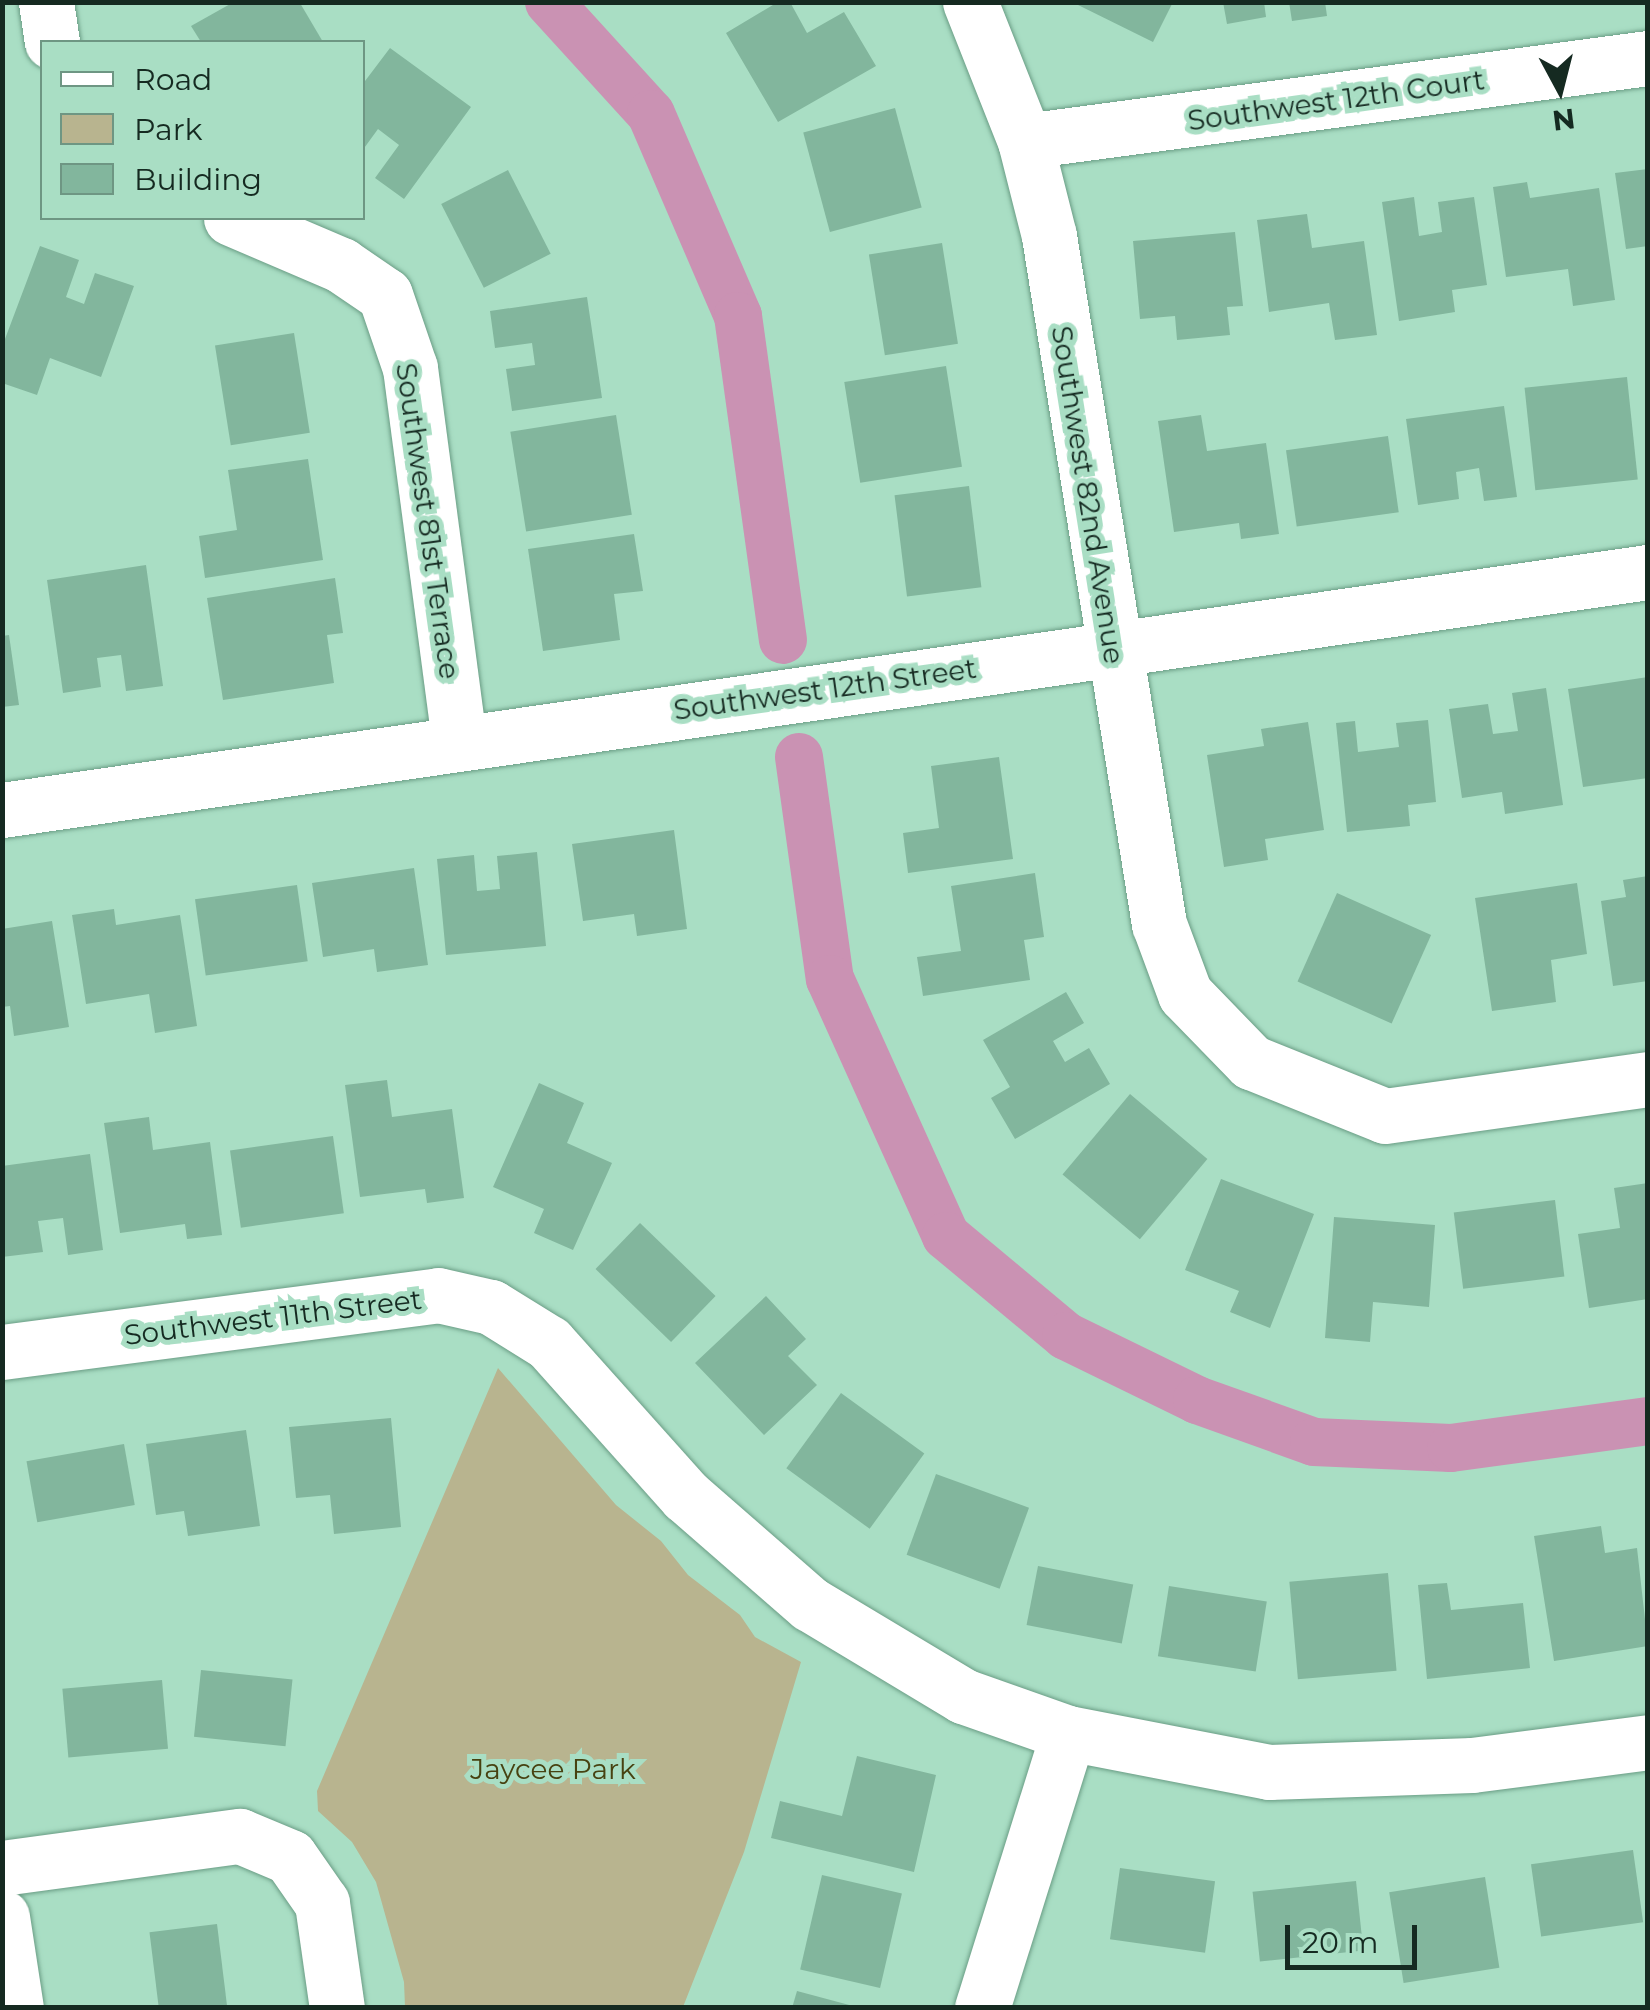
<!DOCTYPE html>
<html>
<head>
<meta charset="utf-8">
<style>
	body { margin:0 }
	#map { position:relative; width:1650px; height:2010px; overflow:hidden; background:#a9dec4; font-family:Montserrat,sans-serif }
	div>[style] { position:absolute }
	.green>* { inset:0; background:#b8b48f }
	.canal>* { height:48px; margin:-24px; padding:0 24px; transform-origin:24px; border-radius:24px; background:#ca92b3 }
	.building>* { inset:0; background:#82b69d; transform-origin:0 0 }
	.roads { filter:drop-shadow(0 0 2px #6a9d85) drop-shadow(0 0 2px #6a9d85) }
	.minor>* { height:55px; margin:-27.5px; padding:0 27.5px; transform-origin:27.5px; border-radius:27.5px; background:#fff }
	span { translate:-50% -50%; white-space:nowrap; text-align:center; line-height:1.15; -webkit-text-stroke:10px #a9dec4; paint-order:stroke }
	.street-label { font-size:28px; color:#152a21 }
	.park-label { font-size:28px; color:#474211 }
	.frame { position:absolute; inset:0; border:5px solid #152a21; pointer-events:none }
	.legend { position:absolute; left:40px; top:40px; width:325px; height:180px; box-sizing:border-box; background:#a9dec4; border:2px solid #6e9683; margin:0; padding:12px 18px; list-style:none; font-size:30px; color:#152a21 }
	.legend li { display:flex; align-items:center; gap:20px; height:50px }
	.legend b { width:50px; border:2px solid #6e9683 }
	.north { position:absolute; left:1510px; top:40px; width:100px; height:100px; -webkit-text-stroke:8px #a9dec4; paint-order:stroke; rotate:173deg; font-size:28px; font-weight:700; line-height:40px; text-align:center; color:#152a21 }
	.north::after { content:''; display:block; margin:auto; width:35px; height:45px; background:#152a21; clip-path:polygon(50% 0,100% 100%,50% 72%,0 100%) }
	.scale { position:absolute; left:1285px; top:1925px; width:132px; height:45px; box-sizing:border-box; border:5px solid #152a21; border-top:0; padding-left:12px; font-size:30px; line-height:35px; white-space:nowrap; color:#152a21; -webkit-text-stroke:8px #a9dec4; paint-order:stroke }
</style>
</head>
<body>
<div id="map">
	<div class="green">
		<i style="clip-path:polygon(498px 1368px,616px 1505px,661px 1541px,688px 1575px,740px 1615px,755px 1637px,801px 1662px,744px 1852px,683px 2007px,405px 2007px,404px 1982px,376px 1882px,352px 1842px,318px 1811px,317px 1791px)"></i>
	</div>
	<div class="canal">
		<i style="left:549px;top:2px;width:151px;rotate:47.7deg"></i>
		<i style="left:651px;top:114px;width:220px;rotate:66.7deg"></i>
		<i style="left:738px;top:316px;width:327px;rotate:82.1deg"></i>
		<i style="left:799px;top:757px;width:224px;rotate:82.1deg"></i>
		<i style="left:830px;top:979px;width:282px;rotate:65.7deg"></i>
		<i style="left:946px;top:1236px;width:156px;rotate:39.8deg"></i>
		<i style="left:1066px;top:1336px;width:146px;rotate:26deg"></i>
		<i style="left:1197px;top:1400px;width:124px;rotate:19.7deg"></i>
		<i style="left:1314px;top:1442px;width:137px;rotate:2.5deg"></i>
		<i style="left:1451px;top:1448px;width:199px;rotate:-7.8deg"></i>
	</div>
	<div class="building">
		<i style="clip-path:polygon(778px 2px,790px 2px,807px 33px,844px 12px,876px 66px,778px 122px,726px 33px)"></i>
		<i style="clip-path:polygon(1072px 2px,1173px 2px,1153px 42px)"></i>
		<i style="clip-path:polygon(1223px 2px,1264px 2px,1266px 17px,1227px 24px)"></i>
		<i style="clip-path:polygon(1289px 2px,1325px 2px,1327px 16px,1292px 21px)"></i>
		<i style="clip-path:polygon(232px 3px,300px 3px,323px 42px,201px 42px,191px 26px)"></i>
		<i style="clip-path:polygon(390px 48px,471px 107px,404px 199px,375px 178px,399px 145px,378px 129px,362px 151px,362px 85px)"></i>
		<i style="left:895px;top:108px;width:103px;height:95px;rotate:75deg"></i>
		<i style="clip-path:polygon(1648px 169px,1648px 246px,1626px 249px,1615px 173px)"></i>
		<i style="left:508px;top:170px;width:94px;height:75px;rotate:63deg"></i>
		<i style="clip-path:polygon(1527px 182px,1530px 198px,1599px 188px,1615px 300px,1573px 306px,1568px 269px,1506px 277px,1493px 187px)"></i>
		<i style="clip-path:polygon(1414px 197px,1419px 236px,1442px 232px,1438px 202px,1474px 197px,1487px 285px,1452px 290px,1455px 312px,1399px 321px,1382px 202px)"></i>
		<i style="clip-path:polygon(1307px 214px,1312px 248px,1364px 241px,1377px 335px,1335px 340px,1329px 303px,1269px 312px,1257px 220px)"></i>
		<i style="clip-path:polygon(1235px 232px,1243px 306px,1227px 307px,1230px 335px,1177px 340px,1175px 316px,1140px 319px,1133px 241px)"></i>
		<i style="left:942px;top:243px;width:102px;height:74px;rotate:81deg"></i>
		<i style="clip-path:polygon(40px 246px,79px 260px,66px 297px,84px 304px,95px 273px,134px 286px,101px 377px,50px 358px,37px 395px,2px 383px,2px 347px)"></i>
		<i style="clip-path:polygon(587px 297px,602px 398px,512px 411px,506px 369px,535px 365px,532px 343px,495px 348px,490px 311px)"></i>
		<i style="left:294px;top:333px;width:101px;height:80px;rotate:81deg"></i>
		<i style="left:946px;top:366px;width:102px;height:103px;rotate:81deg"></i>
		<i style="left:1627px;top:377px;width:103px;height:103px;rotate:84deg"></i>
		<i style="clip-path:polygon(1504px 406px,1517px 497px,1484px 501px,1479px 468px,1456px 472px,1459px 499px,1418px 505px,1406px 419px)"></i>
		<i style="left:616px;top:415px;width:101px;height:107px;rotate:81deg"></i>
		<i style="clip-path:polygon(1201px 415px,1207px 451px,1266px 443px,1279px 534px,1241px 539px,1239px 523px,1174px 532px,1158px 421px)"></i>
		<i style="left:1388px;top:436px;width:77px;height:103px;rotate:82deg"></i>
		<i style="clip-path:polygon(308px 459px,323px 560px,205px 578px,199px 536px,237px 530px,228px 470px)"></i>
		<i style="left:969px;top:486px;width:102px;height:75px;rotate:83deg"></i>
		<i style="clip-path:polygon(634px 534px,643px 591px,614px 594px,620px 640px,543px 651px,528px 549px)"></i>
		<i style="clip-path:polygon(146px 565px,163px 686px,126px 691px,121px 655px,97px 658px,101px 687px,63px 693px,47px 580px)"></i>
		<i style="clip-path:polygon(335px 578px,343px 633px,327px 635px,334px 683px,223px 700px,207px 598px)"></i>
		<i style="clip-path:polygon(9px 635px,19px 705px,2px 707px,2px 636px)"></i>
		<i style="clip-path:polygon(1648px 677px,1648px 778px,1583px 787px,1568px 689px)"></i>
		<i style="clip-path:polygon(1546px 688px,1563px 805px,1505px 814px,1502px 792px,1462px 798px,1449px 709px,1488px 704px,1493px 734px,1518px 731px,1512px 693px)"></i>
		<i style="clip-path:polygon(1428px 720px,1436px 802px,1408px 805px,1410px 826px,1347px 832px,1336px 723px,1355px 721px,1358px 752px,1399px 747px,1396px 723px)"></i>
		<i style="clip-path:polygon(1308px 722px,1324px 830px,1265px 839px,1268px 860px,1224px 867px,1207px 755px,1264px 746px,1261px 729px)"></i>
		<i style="clip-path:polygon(999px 757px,1013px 859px,908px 873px,903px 833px,939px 828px,931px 766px)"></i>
		<i style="clip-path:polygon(674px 830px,687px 929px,637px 936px,634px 914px,583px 921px,572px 844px)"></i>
		<i style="clip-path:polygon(537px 852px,546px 946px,446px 955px,437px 859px,474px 855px,477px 891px,500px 889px,497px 856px)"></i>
		<i style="clip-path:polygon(414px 868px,428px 965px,377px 972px,374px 949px,323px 957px,312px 883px)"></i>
		<i style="clip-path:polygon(1035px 873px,1044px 937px,1024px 940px,1030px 980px,923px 996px,917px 957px,961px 951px,951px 886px)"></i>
		<i style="clip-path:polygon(1648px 876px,1648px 981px,1613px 986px,1601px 901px,1626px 897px,1623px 880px)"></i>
		<i style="clip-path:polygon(1577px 883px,1587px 954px,1551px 960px,1556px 1002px,1492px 1011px,1475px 898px)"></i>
		<i style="left:297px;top:885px;width:77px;height:103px;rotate:82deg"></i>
		<i style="left:1337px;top:893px;width:103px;height:97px;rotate:24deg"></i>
		<i style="clip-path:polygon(114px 909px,116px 925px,180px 915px,197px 1026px,155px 1033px,149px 994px,86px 1004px,72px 915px)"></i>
		<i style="clip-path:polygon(52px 921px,69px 1027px,14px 1036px,10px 1006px,2px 1007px,2px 929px)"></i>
		<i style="clip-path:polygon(1066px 992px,1084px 1023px,1053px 1041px,1065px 1062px,1089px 1048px,1110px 1084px,1015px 1139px,991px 1098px,1010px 1087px,983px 1040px)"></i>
		<i style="clip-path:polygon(387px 1080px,392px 1117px,452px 1109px,464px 1198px,427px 1203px,425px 1189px,360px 1197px,345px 1085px)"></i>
		<i style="clip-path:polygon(539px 1083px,584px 1103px,567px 1143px,612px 1163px,573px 1250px,534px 1233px,544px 1209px,493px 1187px)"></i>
		<i style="left:1130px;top:1094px;width:101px;height:105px;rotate:40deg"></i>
		<i style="clip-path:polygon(149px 1117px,153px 1150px,210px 1142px,222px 1235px,187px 1239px,185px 1224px,120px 1233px,104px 1123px)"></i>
		<i style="left:333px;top:1136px;width:78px;height:104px;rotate:82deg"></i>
		<i style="clip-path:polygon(90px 1154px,103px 1250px,68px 1255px,63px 1218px,38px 1221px,43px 1252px,2px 1257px,2px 1166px)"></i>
		<i style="clip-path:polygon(1221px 1179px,1314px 1214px,1270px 1328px,1230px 1312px,1239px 1291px,1185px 1270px)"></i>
		<i style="clip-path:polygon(1648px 1183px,1648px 1299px,1589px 1308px,1578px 1234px,1620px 1228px,1614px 1188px)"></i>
		<i style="left:1555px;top:1200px;width:77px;height:102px;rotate:83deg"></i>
		<i style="clip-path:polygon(1334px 1217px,1435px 1225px,1429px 1307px,1373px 1302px,1370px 1342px,1325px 1338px)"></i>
		<i style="left:640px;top:1223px;width:105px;height:64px;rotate:44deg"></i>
		<i style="clip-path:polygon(766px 1296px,806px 1339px,788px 1356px,817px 1385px,764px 1435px,695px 1363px)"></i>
		<i style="left:841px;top:1393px;width:103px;height:93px;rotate:36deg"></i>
		<i style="clip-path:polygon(391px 1418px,401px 1527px,334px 1534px,330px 1495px,296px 1498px,289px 1427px)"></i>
		<i style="clip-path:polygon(246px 1430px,260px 1526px,188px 1536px,184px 1511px,156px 1515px,146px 1444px)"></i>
		<i style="left:124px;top:1444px;width:62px;height:99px;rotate:80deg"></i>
		<i style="left:936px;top:1474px;width:99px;height:86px;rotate:20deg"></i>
		<i style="clip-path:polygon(1601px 1526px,1605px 1553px,1637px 1548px,1648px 1646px,1554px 1661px,1534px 1536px)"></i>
		<i style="left:1038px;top:1566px;width:97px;height:60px;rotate:11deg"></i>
		<i style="left:1388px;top:1573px;width:98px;height:99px;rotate:85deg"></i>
		<i style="clip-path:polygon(1447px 1583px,1451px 1610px,1523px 1603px,1530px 1668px,1427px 1679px,1418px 1585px)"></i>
		<i style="left:1169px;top:1586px;width:99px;height:71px;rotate:9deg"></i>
		<i style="left:201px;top:1670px;width:92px;height:67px;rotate:6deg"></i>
		<i style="left:162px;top:1680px;width:69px;height:100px;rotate:85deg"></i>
		<i style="clip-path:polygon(857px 1756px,936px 1775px,914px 1872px,771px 1838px,780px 1801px,842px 1816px)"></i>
		<i style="left:1633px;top:1850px;width:73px;height:103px;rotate:82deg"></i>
		<i style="left:1120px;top:1868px;width:96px;height:72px;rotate:8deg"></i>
		<i style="left:822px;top:1875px;width:82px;height:97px;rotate:13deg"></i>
		<i style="left:1485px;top:1877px;width:92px;height:97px;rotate:81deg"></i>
		<i style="left:1356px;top:1881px;width:70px;height:104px;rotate:84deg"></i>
		<i style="left:217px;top:1924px;width:85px;height:68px;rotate:83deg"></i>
		<i style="clip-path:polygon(797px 1991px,853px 2006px,852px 2008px,792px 2008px)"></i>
	</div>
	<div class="roads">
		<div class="minor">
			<i style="left:46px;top:2px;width:40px;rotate:81.5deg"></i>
			<i style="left:970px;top:2px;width:149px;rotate:68.4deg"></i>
			<i style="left:1025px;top:141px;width:98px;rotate:75.8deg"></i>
			<i style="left:1049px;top:236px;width:697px;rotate:80.92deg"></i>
			<i style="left:1159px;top:924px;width:75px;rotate:69.6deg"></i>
			<i style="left:1185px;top:994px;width:95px;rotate:45.9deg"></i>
			<i style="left:1251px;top:1062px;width:144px;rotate:21.9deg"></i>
			<i style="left:1385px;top:1116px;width:266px;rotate:-8deg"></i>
			<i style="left:1025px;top:141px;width:629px;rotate:-7.59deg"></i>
			<i style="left:231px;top:218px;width:120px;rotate:23.1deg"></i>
			<i style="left:341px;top:265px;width:53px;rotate:34.3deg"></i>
			<i style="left:385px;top:295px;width:77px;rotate:71.1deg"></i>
			<i style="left:410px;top:368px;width:377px;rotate:82.5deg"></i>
			<i style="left:2px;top:810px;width:1663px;rotate:-8.23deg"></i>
			<i style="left:2px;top:1352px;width:440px;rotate:-7.4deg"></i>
			<i style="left:438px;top:1295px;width:54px;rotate:12.8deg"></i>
			<i style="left:491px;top:1307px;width:68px;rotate:31.8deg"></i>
			<i style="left:549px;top:1343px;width:205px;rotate:48.2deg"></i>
			<i style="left:686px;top:1496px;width:164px;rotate:41.1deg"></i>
			<i style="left:810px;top:1604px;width:179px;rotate:31deg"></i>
			<i style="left:963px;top:1696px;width:111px;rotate:19.4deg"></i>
			<i style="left:1068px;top:1733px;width:205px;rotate:11deg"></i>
			<i style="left:1269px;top:1772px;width:203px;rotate:-2deg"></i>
			<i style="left:1472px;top:1765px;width:177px;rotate:-7.4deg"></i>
			<i style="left:2px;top:1868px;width:240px;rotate:-7.7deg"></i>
			<i style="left:240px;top:1836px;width:54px;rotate:22.8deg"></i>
			<i style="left:290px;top:1857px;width:56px;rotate:55.2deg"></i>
			<i style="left:322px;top:1903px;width:106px;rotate:81.9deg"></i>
			<i style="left:2px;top:1917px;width:92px;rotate:81.3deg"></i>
			<i style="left:982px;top:2008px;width:288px;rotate:-72.6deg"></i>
		</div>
	</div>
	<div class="street-label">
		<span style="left:1336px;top:100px;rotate:-8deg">Southwest 12th Court</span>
		<span style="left:1088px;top:495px;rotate:81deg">Southwest 82nd Avenue</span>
		<span style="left:428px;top:521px;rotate:82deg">Southwest 81st Terrace</span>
		<span style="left:825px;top:689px;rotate:-8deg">Southwest 12th Street</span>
		<span style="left:273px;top:1317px;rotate:-7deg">Southwest 11th Street</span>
	</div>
	<div class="park-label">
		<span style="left:553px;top:1769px">Jaycee Park</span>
	</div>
	<div class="frame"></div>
	<ul class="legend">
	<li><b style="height:12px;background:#fff"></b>Road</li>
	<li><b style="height:28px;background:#b8b48f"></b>Park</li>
	<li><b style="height:28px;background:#82b69d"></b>Building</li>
	</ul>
	<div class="north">N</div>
	<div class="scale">20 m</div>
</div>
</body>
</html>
